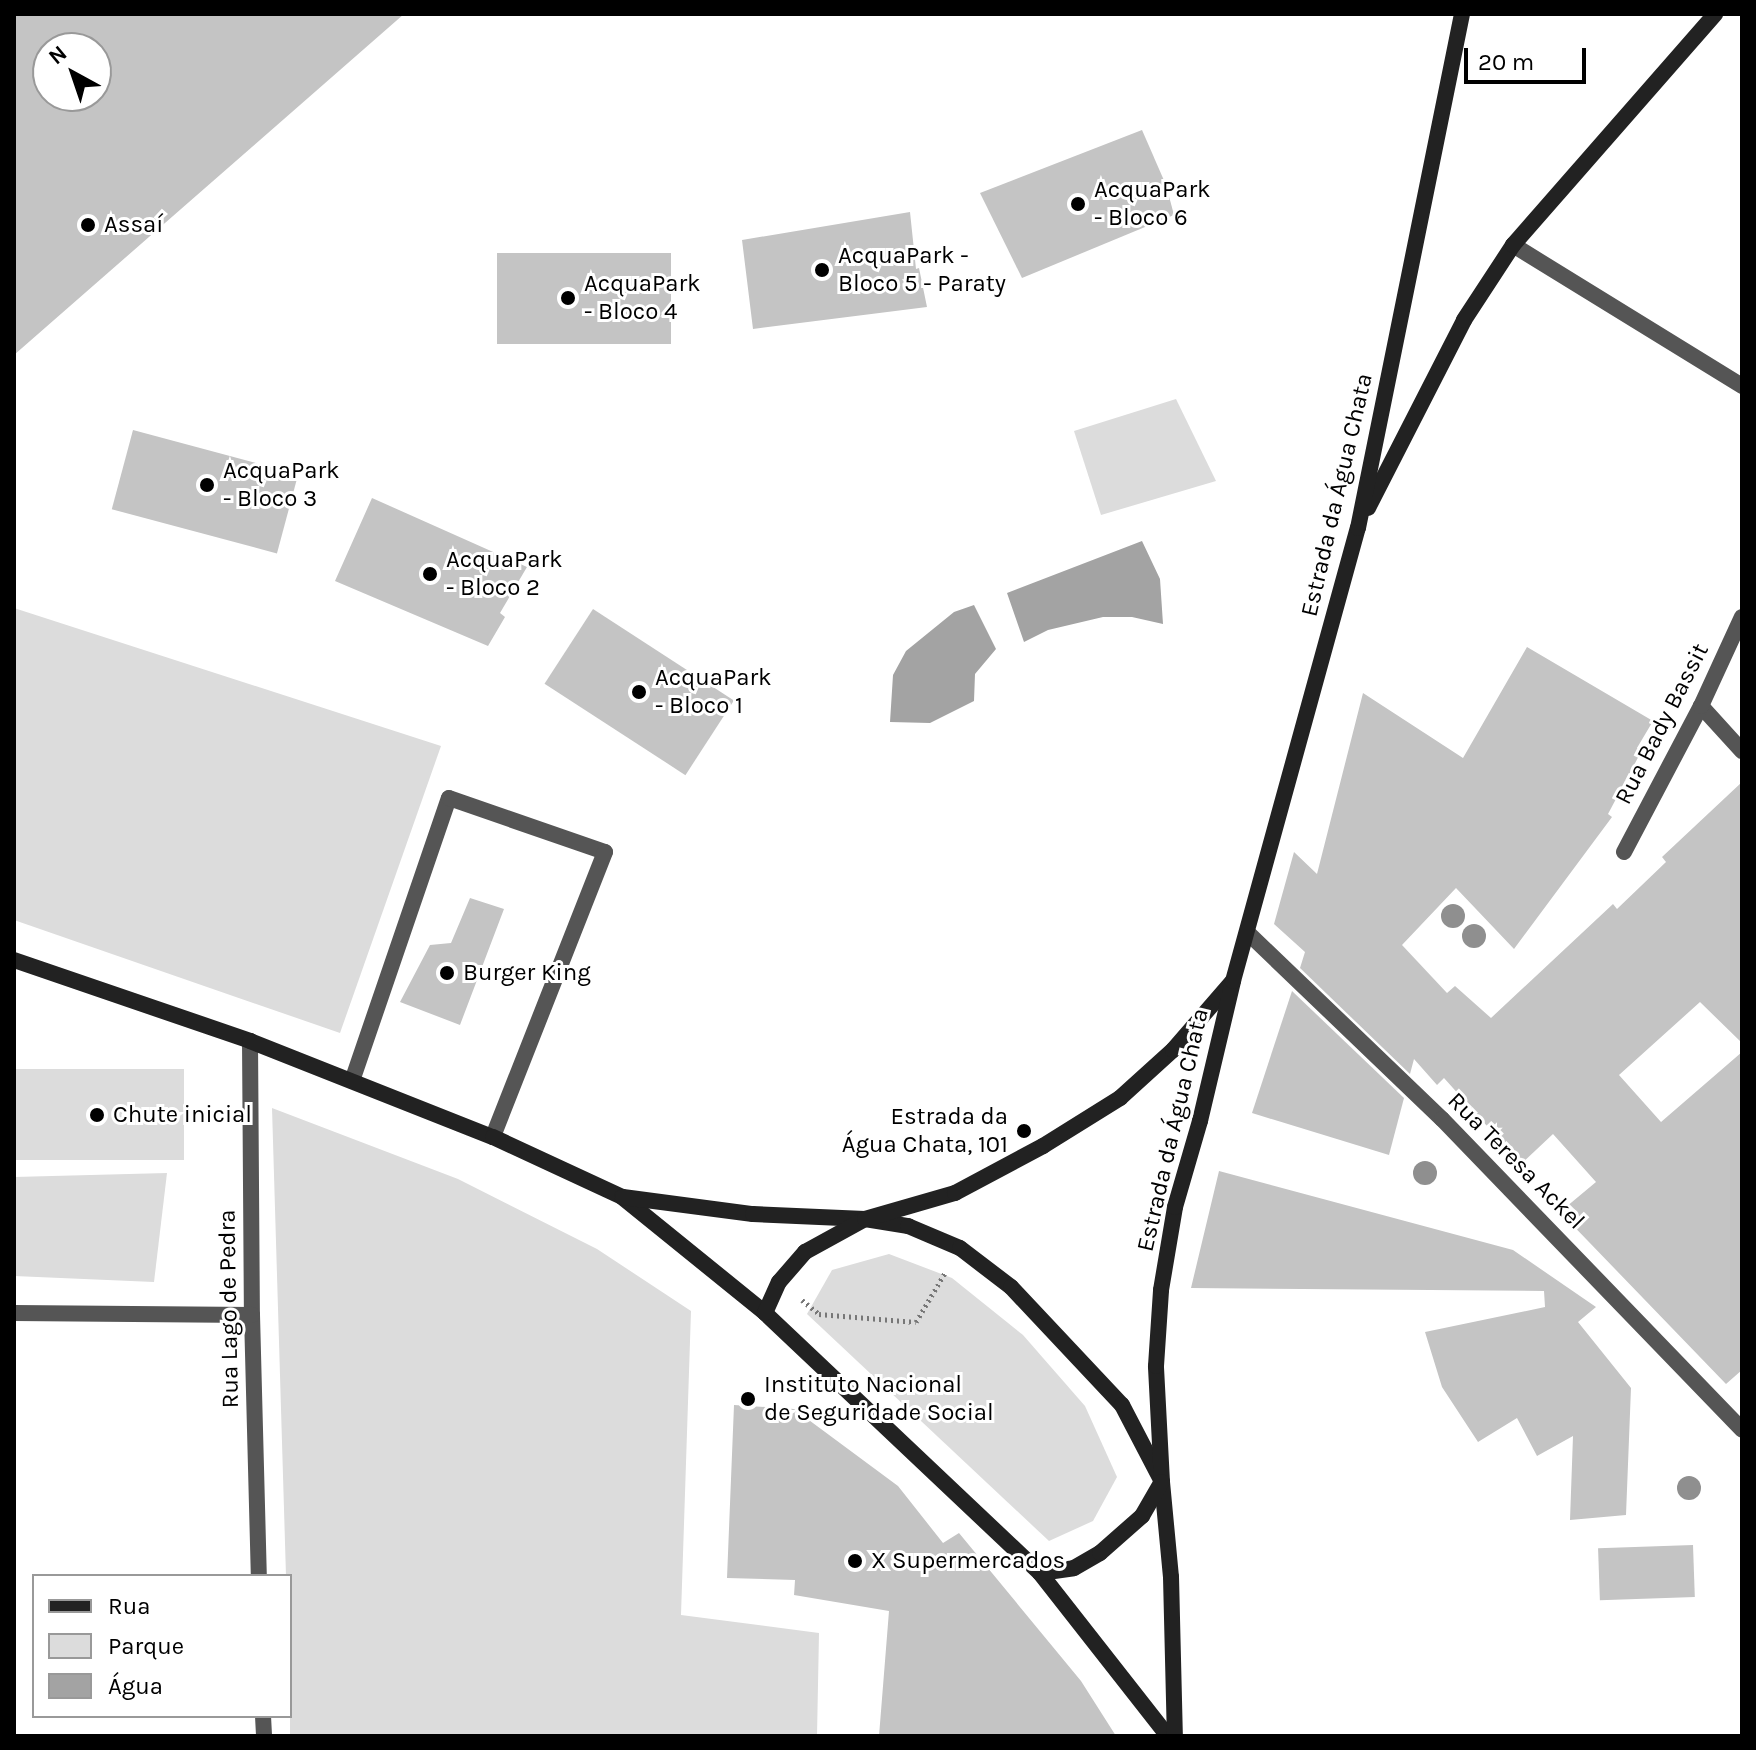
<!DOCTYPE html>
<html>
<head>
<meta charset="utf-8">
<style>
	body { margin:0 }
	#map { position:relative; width:1756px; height:1750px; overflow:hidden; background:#fff; font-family:Karla,sans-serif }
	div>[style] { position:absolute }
	.green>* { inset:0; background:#dcdcdc; transform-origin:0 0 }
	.water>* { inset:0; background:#a3a3a3 }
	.building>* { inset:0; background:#c4c4c4; transform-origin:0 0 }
	.path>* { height:5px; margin-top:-2.5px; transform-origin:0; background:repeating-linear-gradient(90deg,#777 0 2px,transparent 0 6px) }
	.lane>* { height:16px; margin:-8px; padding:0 8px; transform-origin:8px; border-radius:8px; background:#555 }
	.street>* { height:16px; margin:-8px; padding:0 8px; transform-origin:8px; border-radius:8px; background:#555 }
	.secondary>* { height:16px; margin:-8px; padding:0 8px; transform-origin:8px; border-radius:8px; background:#222 }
	.trees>* { width:24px; height:24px; margin:-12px; border-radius:50%; background:#8f8f8f }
	.dots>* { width:22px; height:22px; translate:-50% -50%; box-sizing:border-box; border:4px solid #fff; border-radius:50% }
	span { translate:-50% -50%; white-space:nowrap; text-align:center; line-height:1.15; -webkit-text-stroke:6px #fff; paint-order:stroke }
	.poi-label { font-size:24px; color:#000 }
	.left { translate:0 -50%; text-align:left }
	.right { translate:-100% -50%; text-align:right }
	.street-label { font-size:24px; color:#000 }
	.frame { position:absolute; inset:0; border:16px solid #000; pointer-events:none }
	.legend { position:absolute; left:32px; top:1574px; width:260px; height:144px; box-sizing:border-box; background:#fff; border:2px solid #999; margin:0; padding:10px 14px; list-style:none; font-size:24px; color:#000 }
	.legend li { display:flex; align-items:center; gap:16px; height:40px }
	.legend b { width:40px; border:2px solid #999 }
	.north { position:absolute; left:32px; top:32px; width:80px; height:80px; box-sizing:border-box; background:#fff; border:2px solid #999; border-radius:50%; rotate:320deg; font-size:22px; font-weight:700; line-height:32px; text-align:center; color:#000 }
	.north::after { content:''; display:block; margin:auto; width:28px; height:36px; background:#000; clip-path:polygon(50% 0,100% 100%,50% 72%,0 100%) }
	.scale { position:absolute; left:1464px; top:48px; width:122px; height:36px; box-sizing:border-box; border:4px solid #000; border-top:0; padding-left:10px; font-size:24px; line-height:28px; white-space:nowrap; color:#000; -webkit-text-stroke:6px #fff; paint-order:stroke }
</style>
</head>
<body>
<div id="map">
	<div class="green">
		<i style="clip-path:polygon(1176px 399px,1216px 481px,1101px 515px,1074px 431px)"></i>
		<i style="clip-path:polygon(14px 608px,441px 746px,340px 1033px,14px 920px)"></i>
		<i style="left:14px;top:1069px;width:170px;height:91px"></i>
		<i style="clip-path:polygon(272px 1108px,458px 1179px,597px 1249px,691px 1311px,681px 1615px,819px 1633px,817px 1736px,290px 1736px,290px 1576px,286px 1576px)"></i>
		<i style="clip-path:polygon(167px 1173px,154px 1282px,14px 1276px,14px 1177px)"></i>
		<i style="clip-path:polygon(889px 1254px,952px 1278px,1023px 1335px,1085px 1406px,1117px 1477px,1093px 1521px,1049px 1541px,807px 1314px,832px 1270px)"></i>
	</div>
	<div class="water">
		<i style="clip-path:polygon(1142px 541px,1160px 579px,1163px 624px,1132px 617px,1103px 617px,1048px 630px,1024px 642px,1007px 593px)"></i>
		<i style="clip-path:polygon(974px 605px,996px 649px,975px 674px,974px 701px,930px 723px,890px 722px,893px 675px,906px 651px,954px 612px)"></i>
	</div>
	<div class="building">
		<i style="clip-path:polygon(evenodd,14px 14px,404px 14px,14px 355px,14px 14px,48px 48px,96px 48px,96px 96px,48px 96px,48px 48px)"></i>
		<i style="clip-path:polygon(1142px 130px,1166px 185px,1174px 215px,1022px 278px,980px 193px)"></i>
		<i style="clip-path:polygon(910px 212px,916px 269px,919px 268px,927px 307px,753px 329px,742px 240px)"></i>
		<i style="left:497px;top:253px;width:174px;height:91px"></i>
		<i style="left:133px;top:430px;width:171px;height:82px;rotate:15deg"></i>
		<i style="clip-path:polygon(372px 498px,527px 567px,500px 613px,505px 617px,488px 646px,335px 581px)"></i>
		<i style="left:593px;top:609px;width:168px;height:89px;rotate:33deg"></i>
		<i style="clip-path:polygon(1527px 647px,1653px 721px,1637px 748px,1642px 750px,1608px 814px,1612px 817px,1514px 949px,1456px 888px,1402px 945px,1447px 993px,1455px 986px,1491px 1018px,1613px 904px,1617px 909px,1666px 862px,1662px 857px,1742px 782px,1742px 1043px,1700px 1002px,1619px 1075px,1661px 1122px,1742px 1052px,1742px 1370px,1726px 1384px,1560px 1212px,1596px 1182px,1553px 1134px,1521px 1164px,1444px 1078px,1437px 1085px,1414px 1059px,1410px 1074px,1300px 968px,1305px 952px,1274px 924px,1294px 852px,1317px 874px,1363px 693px,1463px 758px)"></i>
		<i style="clip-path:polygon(470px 898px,504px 909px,460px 1025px,400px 1002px,430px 945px,451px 943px)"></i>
		<i style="clip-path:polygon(1292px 991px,1404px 1098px,1389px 1155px,1252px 1113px)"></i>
		<i style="clip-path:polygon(1219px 1171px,1513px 1250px,1596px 1307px,1578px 1322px,1631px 1388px,1626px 1515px,1570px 1520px,1573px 1436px,1537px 1456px,1517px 1418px,1478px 1442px,1442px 1387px,1425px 1332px,1545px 1307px,1544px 1291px,1191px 1288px)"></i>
		<i style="clip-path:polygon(734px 1405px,794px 1409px,898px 1486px,943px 1543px,959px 1533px,1081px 1681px,1116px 1736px,879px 1736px,889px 1611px,794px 1595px,795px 1580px,727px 1578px)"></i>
		<i style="left:1693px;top:1545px;width:52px;height:95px;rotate:88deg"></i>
	</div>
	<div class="path">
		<i style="left:802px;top:1300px;width:22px;rotate:39deg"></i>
		<i style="left:819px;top:1314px;width:97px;rotate:4.7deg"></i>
		<i style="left:916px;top:1322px;width:59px;rotate:-59.5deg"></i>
	</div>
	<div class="lane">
		<i style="left:352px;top:1081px;width:299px;rotate:-71.1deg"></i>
		<i style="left:449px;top:798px;width:165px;rotate:19.1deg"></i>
		<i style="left:605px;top:852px;width:306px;rotate:111.5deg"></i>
	</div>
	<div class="street">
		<i style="left:1513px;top:245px;width:269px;rotate:31.6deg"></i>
		<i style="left:1701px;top:706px;width:61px;rotate:47.7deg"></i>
		<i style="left:1624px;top:852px;width:165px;rotate:-62.2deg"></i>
		<i style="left:1701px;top:706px;width:98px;rotate:-65.3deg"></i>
		<i style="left:1248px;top:933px;width:269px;rotate:43.8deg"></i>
		<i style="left:1442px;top:1119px;width:432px;rotate:46deg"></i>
		<i style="left:250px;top:1041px;width:274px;rotate:89.6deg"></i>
		<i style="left:252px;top:1315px;width:261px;rotate:88.5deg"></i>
		<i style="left:14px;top:1313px;width:238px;rotate:0.5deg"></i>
		<i style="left:263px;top:1716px;width:20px;rotate:87deg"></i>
	</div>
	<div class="secondary">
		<i style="left:1368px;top:508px;width:211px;rotate:-62.9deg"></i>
		<i style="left:1464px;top:320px;width:90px;rotate:-56.8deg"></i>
		<i style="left:1513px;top:245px;width:307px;rotate:-48.8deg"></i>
		<i style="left:14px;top:960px;width:250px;rotate:18.9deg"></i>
		<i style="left:250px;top:1041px;width:261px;rotate:21.6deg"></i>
		<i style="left:493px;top:1137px;width:142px;rotate:24.9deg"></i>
		<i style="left:622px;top:1197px;width:184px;rotate:39deg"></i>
		<i style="left:765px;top:1313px;width:378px;rotate:43.4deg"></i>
		<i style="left:1040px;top:1573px;width:207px;rotate:51.9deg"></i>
		<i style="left:623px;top:1197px;width:131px;rotate:7.5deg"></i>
		<i style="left:753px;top:1214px;width:112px;rotate:2.6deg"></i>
		<i style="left:865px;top:1219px;width:44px;rotate:9.2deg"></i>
		<i style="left:908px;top:1226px;width:56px;rotate:22.9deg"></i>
		<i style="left:960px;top:1248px;width:64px;rotate:37.4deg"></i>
		<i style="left:1011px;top:1287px;width:162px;rotate:46.8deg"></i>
		<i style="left:1122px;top:1405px;width:87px;rotate:62.5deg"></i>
		<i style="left:1162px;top:1482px;width:95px;rotate:84.6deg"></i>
		<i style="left:1171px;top:1577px;width:159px;rotate:88.6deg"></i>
		<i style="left:765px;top:1313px;width:34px;rotate:-66deg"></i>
		<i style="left:779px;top:1282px;width:40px;rotate:-49deg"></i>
		<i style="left:805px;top:1252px;width:68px;rotate:-28.8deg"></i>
		<i style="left:865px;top:1219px;width:94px;rotate:-16.1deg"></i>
		<i style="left:955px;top:1193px;width:100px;rotate:-28.1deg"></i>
		<i style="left:1043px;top:1146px;width:91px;rotate:-31.9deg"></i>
		<i style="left:1120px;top:1098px;width:72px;rotate:-42.2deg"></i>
		<i style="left:1173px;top:1050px;width:90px;rotate:-49.1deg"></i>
		<i style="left:1162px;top:1482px;width:116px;rotate:-93deg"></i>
		<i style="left:1156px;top:1366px;width:76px;rotate:-86.2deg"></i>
		<i style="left:1161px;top:1290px;width:84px;rotate:-80.4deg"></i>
		<i style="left:1175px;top:1207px;width:90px;rotate:-73.8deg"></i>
		<i style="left:1200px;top:1121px;width:144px;rotate:-76.7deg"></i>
		<i style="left:1233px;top:981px;width:470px;rotate:-74.6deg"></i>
		<i style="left:1358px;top:528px;width:524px;rotate:-78.56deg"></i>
		<i style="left:1040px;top:1573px;width:34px;rotate:-8deg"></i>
		<i style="left:1074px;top:1568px;width:30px;rotate:-30deg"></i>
		<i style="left:1100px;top:1553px;width:56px;rotate:-41.4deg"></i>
		<i style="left:1142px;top:1516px;width:39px;rotate:-60deg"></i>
	</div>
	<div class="trees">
		<i style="left:1453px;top:916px"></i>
		<i style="left:1474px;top:936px"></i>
		<i style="left:1425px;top:1173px"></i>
		<i style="left:1689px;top:1488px"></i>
	</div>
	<div class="dots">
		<i style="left:1078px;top:204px;background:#000"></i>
		<i style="left:88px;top:225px;background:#000"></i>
		<i style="left:822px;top:270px;background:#000"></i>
		<i style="left:568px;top:298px;background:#000"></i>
		<i style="left:207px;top:485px;background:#000"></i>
		<i style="left:430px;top:574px;background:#000"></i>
		<i style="left:639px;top:692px;background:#000"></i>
		<i style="left:447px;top:973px;background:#000"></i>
		<i style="left:97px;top:1115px;background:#000"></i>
		<i style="left:1024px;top:1131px;background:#000"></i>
		<i style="left:748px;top:1399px;background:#000"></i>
		<i style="left:855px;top:1561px;background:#000"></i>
	</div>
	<div class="poi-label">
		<span class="left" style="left:1094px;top:204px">AcquaPark<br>- Bloco 6</span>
		<span class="left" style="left:104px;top:225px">Assaí</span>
		<span class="left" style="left:838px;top:270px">AcquaPark -<br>Bloco 5 - Paraty</span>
		<span class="left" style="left:584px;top:298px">AcquaPark<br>- Bloco 4</span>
		<span class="left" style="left:223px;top:485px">AcquaPark<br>- Bloco 3</span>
		<span class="left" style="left:446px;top:574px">AcquaPark<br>- Bloco 2</span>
		<span class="left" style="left:655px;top:692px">AcquaPark<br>- Bloco 1</span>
		<span class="left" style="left:463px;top:973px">Burger King</span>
		<span class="left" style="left:113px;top:1115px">Chute inicial</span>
		<span class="right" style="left:1008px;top:1131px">Estrada da<br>Água Chata, 101</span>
		<span class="left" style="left:764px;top:1399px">Instituto Nacional<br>de Seguridade Social</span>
		<span class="left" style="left:871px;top:1561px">X Supermercados</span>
	</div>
	<div class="street-label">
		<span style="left:1337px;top:495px;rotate:-77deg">Estrada da Água Chata</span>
		<span style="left:1662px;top:724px;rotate:-63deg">Rua Bady Bassit</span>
		<span style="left:1173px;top:1130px;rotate:-77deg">Estrada da Água Chata</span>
		<span style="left:1516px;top:1161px;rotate:45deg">Rua Teresa Ackel</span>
		<span style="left:229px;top:1309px;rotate:-91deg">Rua Lago de Pedra</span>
	</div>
	<div class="frame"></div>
	<ul class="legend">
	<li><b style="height:10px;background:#222"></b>Rua</li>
	<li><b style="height:22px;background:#dcdcdc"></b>Parque</li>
	<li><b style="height:22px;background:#a3a3a3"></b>Água</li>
	</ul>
	<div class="north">N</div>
	<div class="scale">20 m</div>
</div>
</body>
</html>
